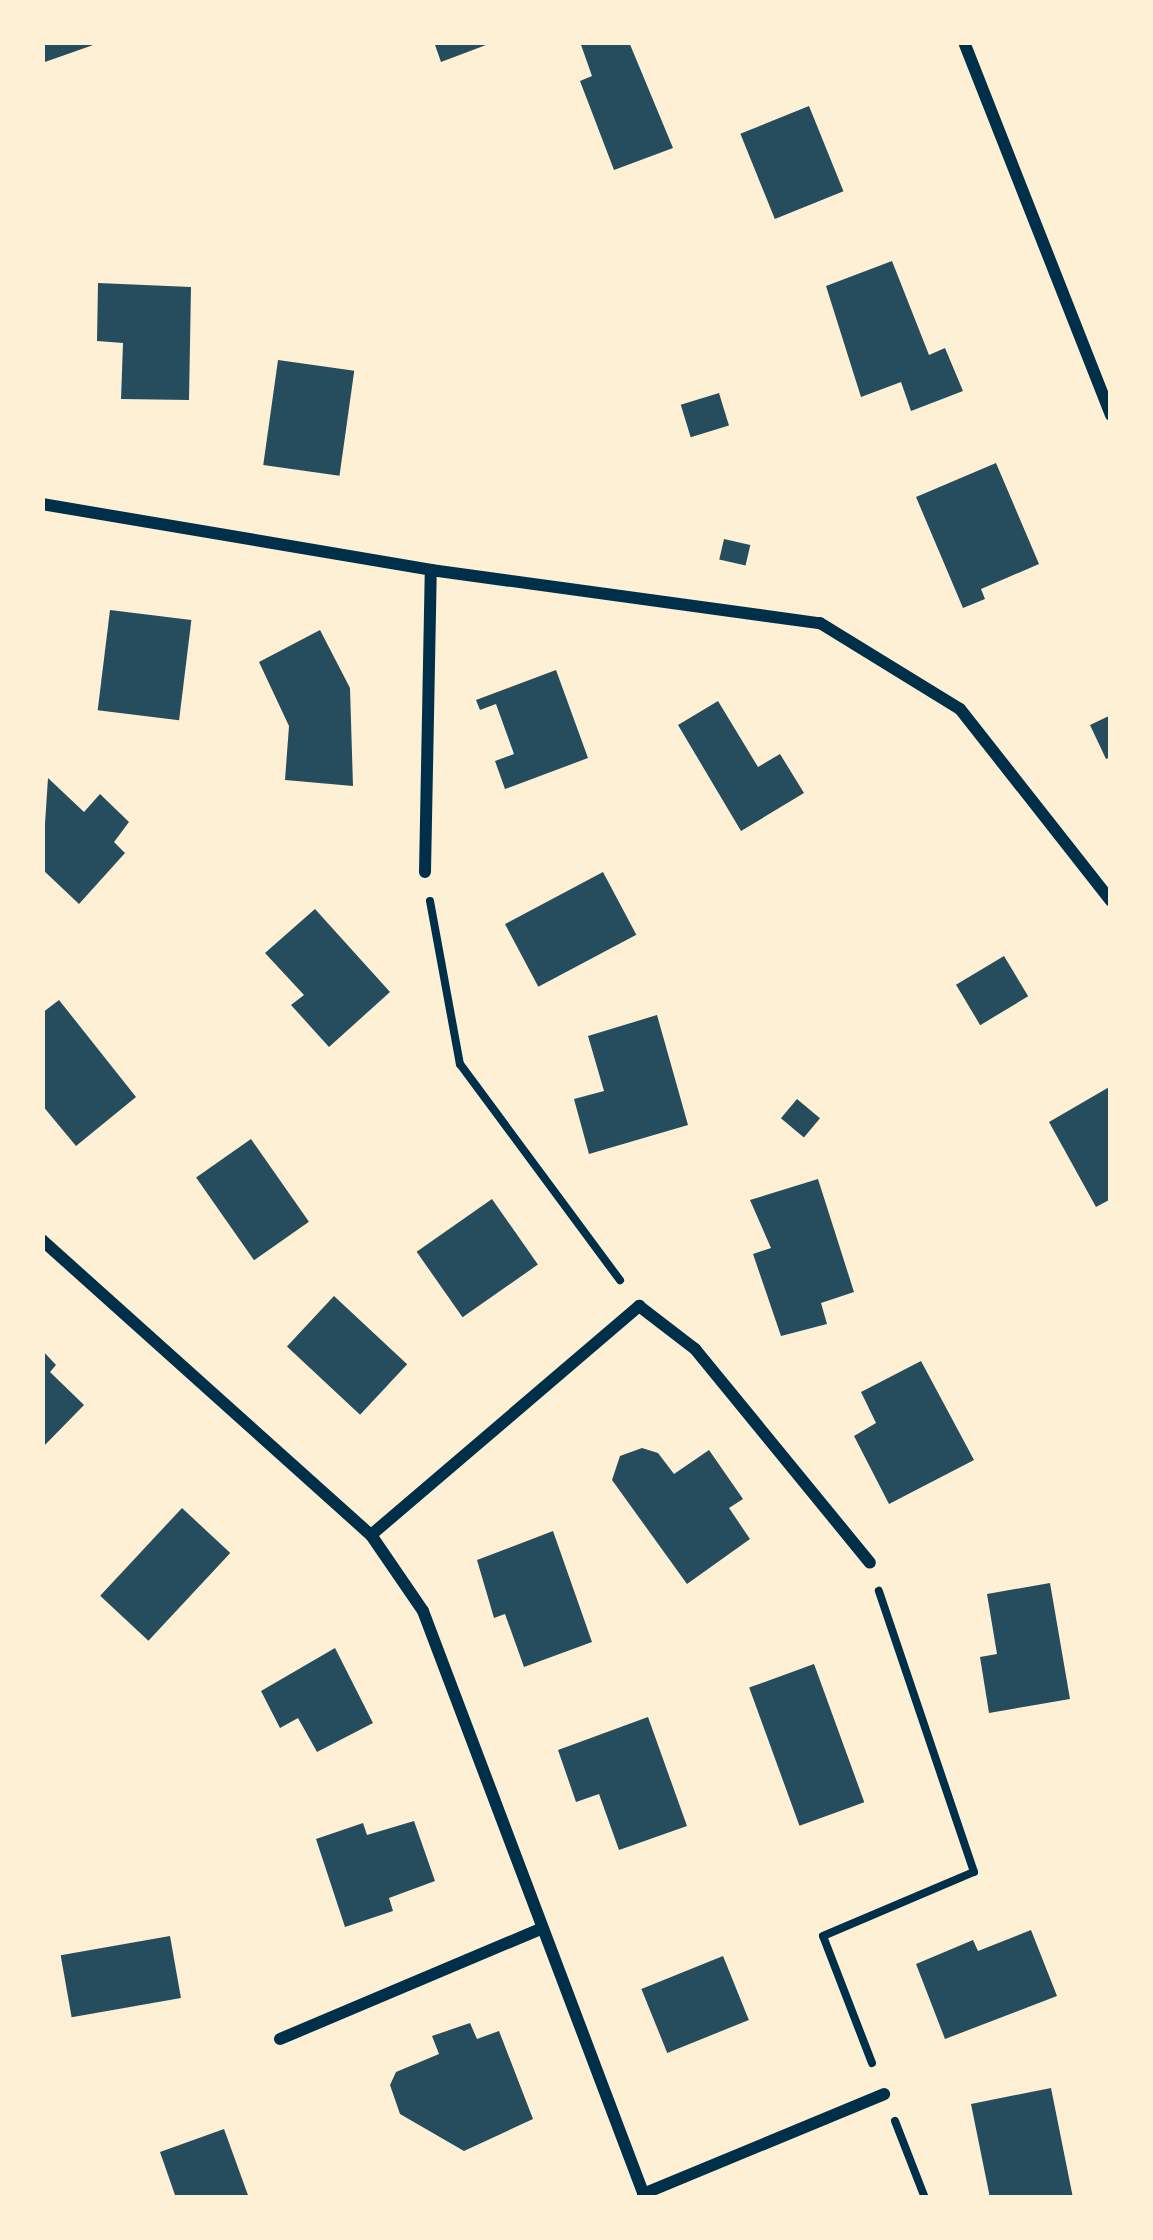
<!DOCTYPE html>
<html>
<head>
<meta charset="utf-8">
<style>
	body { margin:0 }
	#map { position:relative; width:1153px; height:2240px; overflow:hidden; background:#fdf0d5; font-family:Roboto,sans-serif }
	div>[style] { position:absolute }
	.building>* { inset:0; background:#264d5e; transform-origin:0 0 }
	.path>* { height:8px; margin:-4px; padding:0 4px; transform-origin:4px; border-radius:4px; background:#003049 }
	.minor>* { height:12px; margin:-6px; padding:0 6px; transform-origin:6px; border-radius:6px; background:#003049 }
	span { translate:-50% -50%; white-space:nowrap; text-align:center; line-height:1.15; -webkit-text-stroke:9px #fdf0d5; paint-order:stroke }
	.frame { position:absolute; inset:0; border:45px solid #fdf0d5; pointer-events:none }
</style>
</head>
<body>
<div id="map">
	<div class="building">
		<i style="clip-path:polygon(42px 42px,99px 42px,99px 43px,42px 63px)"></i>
		<i style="clip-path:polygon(434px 42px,494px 42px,441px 62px)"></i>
		<i style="clip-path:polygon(580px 42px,629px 42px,673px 148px,614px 170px,580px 81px,592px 76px)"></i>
		<i style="left:809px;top:106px;width:92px;height:74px;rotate:68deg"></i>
		<i style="clip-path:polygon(892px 261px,929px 355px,945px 348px,963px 391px,911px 411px,901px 382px,861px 397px,826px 286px)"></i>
		<i style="clip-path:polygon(98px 283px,191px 287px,189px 400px,121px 399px,123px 343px,97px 341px)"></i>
		<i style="left:278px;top:360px;width:77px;height:106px;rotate:8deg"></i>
		<i style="left:719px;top:393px;width:34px;height:40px;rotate:73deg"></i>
		<i style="clip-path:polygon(996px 463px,1039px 564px,981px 589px,985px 599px,963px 608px,916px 497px)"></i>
		<i style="left:724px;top:539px;width:27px;height:21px;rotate:13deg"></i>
		<i style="left:110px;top:610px;width:82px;height:101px;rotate:7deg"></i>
		<i style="clip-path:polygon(320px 630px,350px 688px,353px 786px,285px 780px,289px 726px,259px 662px)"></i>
		<i style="clip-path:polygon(556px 670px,588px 758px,505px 789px,495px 761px,514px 754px,496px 704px,480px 710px,476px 700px)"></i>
		<i style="clip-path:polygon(718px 701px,758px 767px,780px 754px,804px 793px,741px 831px,678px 725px)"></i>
		<i style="clip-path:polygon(1111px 715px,1111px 757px,1106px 759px,1090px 725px)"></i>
		<i style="clip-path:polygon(48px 778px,84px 812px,100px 794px,129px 822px,114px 842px,125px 853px,79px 904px,42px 869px)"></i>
		<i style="left:603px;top:872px;width:71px;height:111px;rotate:62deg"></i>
		<i style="clip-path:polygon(315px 909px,390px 992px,329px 1047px,291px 1005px,304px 995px,265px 953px)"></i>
		<i style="left:1004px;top:956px;width:47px;height:56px;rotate:59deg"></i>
		<i style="clip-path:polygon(59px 1000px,136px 1097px,76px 1146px,42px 1105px,42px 1013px)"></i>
		<i style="clip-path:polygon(657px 1015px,688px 1125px,589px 1154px,574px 1099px,604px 1091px,588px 1036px)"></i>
		<i style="clip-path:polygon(1111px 1086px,1111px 1199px,1096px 1207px,1049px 1122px)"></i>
		<i style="left:797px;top:1099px;width:30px;height:25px;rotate:40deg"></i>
		<i style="left:251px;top:1139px;width:101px;height:67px;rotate:55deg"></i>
		<i style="clip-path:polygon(818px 1179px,854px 1292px,821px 1303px,827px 1324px,781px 1336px,753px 1254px,771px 1248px,750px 1200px)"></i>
		<i style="left:492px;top:1199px;width:80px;height:92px;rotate:55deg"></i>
		<i style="left:334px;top:1296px;width:100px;height:69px;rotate:43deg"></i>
		<i style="clip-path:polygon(42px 1350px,56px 1365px,50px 1372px,84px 1405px,42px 1448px)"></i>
		<i style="clip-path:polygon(921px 1361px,974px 1460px,889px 1504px,854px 1436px,876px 1423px,861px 1392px)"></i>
		<i style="clip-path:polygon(642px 1448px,658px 1453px,674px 1474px,709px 1450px,743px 1499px,729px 1508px,750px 1539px,687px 1584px,612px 1480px,620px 1456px)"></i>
		<i style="left:182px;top:1508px;width:66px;height:120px;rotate:43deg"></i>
		<i style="clip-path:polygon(553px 1531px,592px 1642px,524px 1667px,505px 1614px,494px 1618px,477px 1560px)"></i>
		<i style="clip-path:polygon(1050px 1583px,1070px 1699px,989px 1713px,980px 1657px,997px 1654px,987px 1594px)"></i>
		<i style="clip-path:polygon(335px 1648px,373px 1723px,317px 1752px,298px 1718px,280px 1728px,261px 1691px)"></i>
		<i style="left:814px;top:1664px;width:147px;height:69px;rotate:70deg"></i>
		<i style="clip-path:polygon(648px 1717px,687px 1826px,619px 1850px,599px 1794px,576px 1802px,558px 1750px)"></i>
		<i style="clip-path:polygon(414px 1821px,435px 1881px,389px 1898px,393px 1911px,345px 1927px,316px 1839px,363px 1823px,367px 1835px)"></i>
		<i style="clip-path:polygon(1031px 1930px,1057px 1996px,945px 2039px,916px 1964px,973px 1940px,978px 1951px)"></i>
		<i style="left:170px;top:1936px;width:63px;height:111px;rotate:80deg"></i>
		<i style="left:723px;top:1956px;width:69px;height:88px;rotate:68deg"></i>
		<i style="clip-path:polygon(470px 2023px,477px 2039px,499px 2031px,533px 2119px,464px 2151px,400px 2114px,390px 2085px,396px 2072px,439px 2054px,432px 2036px)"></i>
		<i style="clip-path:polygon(1051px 2088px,1073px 2198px,990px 2198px,971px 2104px)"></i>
		<i style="clip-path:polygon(224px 2129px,249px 2198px,176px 2198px,160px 2152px)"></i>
	</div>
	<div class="path">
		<i style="left:430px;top:901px;width:166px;rotate:79.6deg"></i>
		<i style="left:460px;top:1064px;width:269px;rotate:53.5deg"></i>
		<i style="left:872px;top:2063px;width:136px;rotate:-111.1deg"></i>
		<i style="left:823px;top:1936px;width:164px;rotate:-23deg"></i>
		<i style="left:974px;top:1872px;width:297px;rotate:-108.7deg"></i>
		<i style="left:895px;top:2121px;width:83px;rotate:68.7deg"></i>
	</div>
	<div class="minor">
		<i style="left:964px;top:42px;width:401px;rotate:68.5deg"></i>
		<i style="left:42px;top:504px;width:395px;rotate:9.6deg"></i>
		<i style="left:431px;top:570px;width:393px;rotate:7.8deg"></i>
		<i style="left:820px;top:623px;width:164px;rotate:31.6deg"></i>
		<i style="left:960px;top:709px;width:244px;rotate:51.8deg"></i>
		<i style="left:425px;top:872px;width:302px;rotate:-88.9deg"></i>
		<i style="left:42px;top:1240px;width:442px;rotate:41.9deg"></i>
		<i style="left:371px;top:1535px;width:92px;rotate:55.6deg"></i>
		<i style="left:423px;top:1611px;width:628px;rotate:69.28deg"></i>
		<i style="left:371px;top:1535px;width:353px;rotate:-40.5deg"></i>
		<i style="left:639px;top:1306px;width:71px;rotate:37.5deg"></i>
		<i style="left:695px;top:1349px;width:276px;rotate:50.7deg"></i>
		<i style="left:280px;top:2039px;width:285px;rotate:-22.9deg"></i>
		<i style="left:643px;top:2194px;width:261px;rotate:-22.5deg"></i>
	</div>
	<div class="frame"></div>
</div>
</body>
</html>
